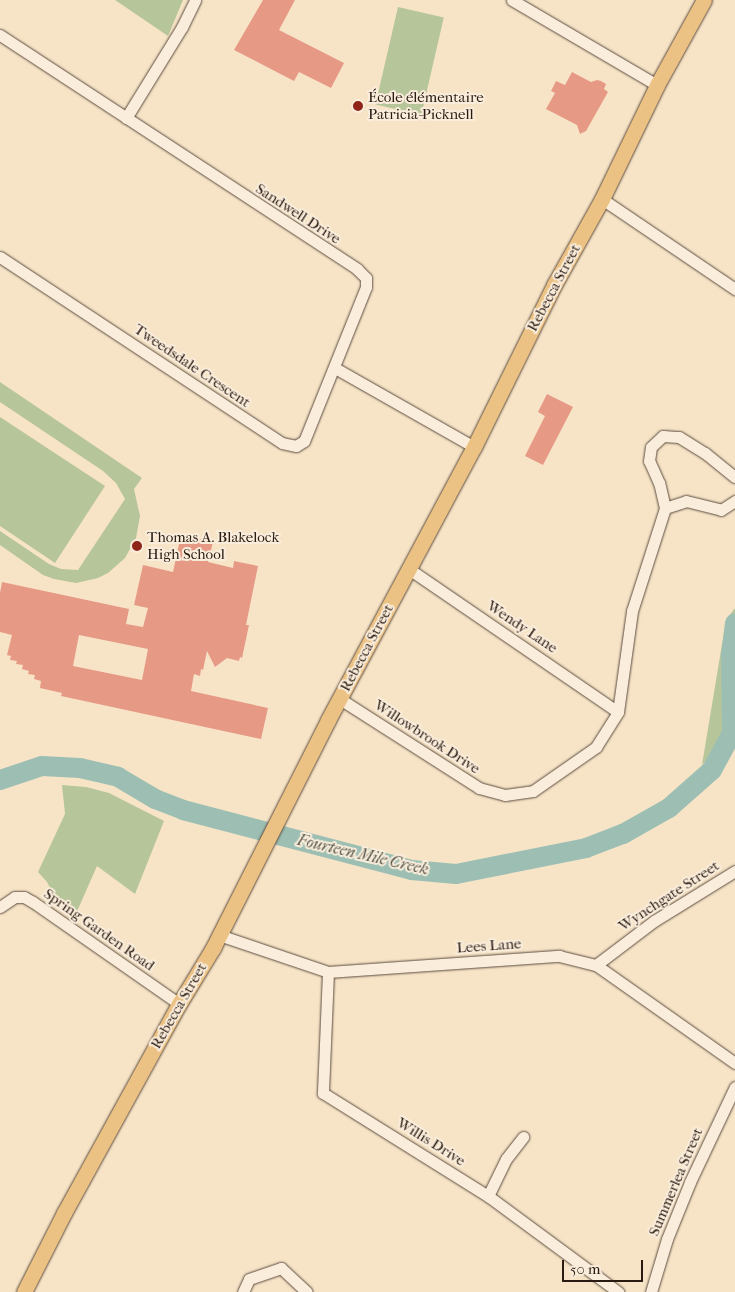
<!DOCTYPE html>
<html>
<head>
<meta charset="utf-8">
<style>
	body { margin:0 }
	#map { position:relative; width:735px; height:1292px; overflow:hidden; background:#f7e4c7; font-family:"IM FELL French Canon",serif }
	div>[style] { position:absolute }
	.green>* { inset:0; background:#b7c59a; transform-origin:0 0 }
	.river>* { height:20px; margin:-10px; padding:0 10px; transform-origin:10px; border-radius:10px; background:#9dbfb3 }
	.building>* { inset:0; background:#e69a86 }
	.roads { filter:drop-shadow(0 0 1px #5c4c3f) drop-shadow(0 0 1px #5c4c3f) }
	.minor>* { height:11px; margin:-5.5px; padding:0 5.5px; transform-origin:5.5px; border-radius:5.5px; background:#faeddb }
	.major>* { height:15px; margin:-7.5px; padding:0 7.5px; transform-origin:7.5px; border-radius:7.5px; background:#ecc284 }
	.dots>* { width:14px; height:14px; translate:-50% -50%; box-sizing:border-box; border:2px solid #faeddb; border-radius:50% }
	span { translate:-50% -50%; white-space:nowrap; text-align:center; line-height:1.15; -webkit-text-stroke:4px #faeddb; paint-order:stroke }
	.poi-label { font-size:15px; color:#291a12 }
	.left { translate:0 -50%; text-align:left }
	.street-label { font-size:15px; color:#291a12 }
	.water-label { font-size:16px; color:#52544a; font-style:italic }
	.scale { position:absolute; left:562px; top:1260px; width:81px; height:22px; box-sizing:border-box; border:2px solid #291a12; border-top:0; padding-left:6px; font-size:15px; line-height:18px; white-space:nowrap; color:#291a12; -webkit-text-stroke:4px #faeddb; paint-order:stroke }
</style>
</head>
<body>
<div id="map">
	<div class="green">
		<i style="clip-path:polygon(115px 0,183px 0,168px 36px)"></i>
		<i style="left:398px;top:7px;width:47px;height:100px;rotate:13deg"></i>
		<i style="clip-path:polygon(0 382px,142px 478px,134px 489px,140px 516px,136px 538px,125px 558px,108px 573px,98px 578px,76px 583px,54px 579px,43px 575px,0 545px,0 531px,49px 564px,61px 569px,78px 570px,125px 499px,116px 483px,103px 471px,0 402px)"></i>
		<i style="clip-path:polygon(0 417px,105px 486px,55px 563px,0 526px)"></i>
		<i style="clip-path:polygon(735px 608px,735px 732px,702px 765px,726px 620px)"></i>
		<i style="clip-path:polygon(62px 785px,86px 787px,109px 793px,164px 821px,135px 894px,97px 866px,75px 916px,56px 899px,47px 882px,38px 872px,65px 814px)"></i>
	</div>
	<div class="river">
		<i style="left:0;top:780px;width:44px;rotate:-18.4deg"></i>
		<i style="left:42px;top:766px;width:38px;rotate:3deg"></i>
		<i style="left:80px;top:768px;width:39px;rotate:13deg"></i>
		<i style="left:118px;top:777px;width:43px;rotate:30.7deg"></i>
		<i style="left:155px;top:799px;width:30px;rotate:21deg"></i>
		<i style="left:183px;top:810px;width:237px;rotate:14.7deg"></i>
		<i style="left:412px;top:870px;width:44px;rotate:5.2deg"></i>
		<i style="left:456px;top:874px;width:133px;rotate:-11.3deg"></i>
		<i style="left:586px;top:848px;width:40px;rotate:-21deg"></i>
		<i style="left:623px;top:834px;width:53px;rotate:-29.5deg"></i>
		<i style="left:669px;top:808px;width:57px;rotate:-41.5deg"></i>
		<i style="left:712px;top:770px;width:42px;rotate:-61.6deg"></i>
		<i style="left:732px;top:733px;width:77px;rotate:-90.7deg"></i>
		<i style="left:731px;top:656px;width:33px;rotate:-83deg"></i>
	</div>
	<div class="building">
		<i style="clip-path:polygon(263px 0,295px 0,279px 30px,344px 63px,331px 88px,299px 72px,294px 81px,234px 50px)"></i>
		<i style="clip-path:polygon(572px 72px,591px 82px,597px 80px,601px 81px,606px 84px,604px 89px,608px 92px,586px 131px,580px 134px,577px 125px,546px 109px,555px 93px,551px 91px,556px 81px,565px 85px)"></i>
		<i style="clip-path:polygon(547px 394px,573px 407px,543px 465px,525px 456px,545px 416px,538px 412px)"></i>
		<i style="clip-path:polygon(evenodd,181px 535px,213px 542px,208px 562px,233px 568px,234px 561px,258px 566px,246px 625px,249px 625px,242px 658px,240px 657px,239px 661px,227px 658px,215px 667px,207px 651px,203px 670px,201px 669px,200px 676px,194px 674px,191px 691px,268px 708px,261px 739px,61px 696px,62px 693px,40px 688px,41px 681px,34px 679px,35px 675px,28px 674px,29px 671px,22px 669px,23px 665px,16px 664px,17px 661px,10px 660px,11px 656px,7px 655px,12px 635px,0 632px,0 593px,2px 582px,129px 609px,126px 624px,143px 627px,148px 608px,134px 605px,143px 565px,173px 572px,181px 535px,79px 635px,148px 649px,142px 680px,73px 666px,79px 635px)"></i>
	</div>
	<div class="roads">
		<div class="minor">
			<i style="left:512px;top:0;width:168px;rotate:30.4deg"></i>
			<i style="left:0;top:35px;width:427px;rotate:33.2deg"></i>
			<i style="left:357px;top:269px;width:13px;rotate:45deg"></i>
			<i style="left:366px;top:278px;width:9px;rotate:90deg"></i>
			<i style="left:366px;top:287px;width:166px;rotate:111.9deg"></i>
			<i style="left:304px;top:441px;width:9px;rotate:148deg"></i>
			<i style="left:296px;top:446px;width:14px;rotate:-168deg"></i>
			<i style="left:282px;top:443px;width:338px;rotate:-146.6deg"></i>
			<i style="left:126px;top:118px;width:107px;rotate:-58.4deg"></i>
			<i style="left:182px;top:27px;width:30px;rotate:-64deg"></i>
			<i style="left:602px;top:199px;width:161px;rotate:34.1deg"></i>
			<i style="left:335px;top:368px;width:160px;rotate:29.6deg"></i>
			<i style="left:665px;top:508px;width:22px;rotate:-18deg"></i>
			<i style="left:686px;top:501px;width:36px;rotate:14deg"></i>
			<i style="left:721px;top:510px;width:17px;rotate:-33deg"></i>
			<i style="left:409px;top:569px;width:253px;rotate:34.4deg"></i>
			<i style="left:340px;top:699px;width:165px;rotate:32.6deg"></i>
			<i style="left:479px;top:788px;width:27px;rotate:15deg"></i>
			<i style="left:505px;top:795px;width:28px;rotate:-8deg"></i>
			<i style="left:533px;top:791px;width:77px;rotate:-34.9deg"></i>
			<i style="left:596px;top:747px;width:41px;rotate:-57.8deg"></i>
			<i style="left:618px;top:712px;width:102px;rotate:-82.1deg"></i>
			<i style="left:632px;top:611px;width:108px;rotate:-72.2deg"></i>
			<i style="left:665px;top:508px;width:26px;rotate:-103deg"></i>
			<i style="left:659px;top:483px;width:24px;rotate:-114deg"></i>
			<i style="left:649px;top:461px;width:14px;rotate:-82deg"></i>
			<i style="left:651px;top:447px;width:16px;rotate:-43deg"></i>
			<i style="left:663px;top:436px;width:16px;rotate:4deg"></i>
			<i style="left:679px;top:437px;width:31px;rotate:32deg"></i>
			<i style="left:705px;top:453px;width:38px;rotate:39deg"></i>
			<i style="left:0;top:907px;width:18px;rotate:-34deg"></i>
			<i style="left:15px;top:897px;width:9px"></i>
			<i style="left:24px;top:897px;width:10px;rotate:29deg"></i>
			<i style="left:33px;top:902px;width:178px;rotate:34.9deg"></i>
			<i style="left:219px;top:935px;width:115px;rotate:18.7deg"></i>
			<i style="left:328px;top:972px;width:232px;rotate:-4deg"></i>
			<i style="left:559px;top:956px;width:38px;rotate:14deg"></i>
			<i style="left:596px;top:965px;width:170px;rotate:35.2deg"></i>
			<i style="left:596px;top:965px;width:73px;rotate:-37.2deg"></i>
			<i style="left:654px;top:921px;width:95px;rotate:-31.7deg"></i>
			<i style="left:328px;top:972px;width:121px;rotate:92.4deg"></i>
			<i style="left:323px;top:1093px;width:195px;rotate:32deg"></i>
			<i style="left:488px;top:1196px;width:162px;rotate:36.4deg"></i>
			<i style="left:488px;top:1196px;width:41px;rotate:-64.1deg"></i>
			<i style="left:506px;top:1159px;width:28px;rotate:-52deg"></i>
			<i style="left:243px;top:1292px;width:14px;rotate:-65deg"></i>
			<i style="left:249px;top:1279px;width:34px;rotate:-19deg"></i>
			<i style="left:281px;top:1268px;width:35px;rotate:43deg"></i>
			<i style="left:651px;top:1292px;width:55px;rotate:-73.2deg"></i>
			<i style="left:667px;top:1239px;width:61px;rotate:-68deg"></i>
			<i style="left:690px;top:1182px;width:105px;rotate:-64.7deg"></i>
		</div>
		<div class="major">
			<i style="left:24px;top:1292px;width:89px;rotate:-63.1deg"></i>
			<i style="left:64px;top:1213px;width:239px;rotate:-61.2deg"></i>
			<i style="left:179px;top:1004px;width:66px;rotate:-58.7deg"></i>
			<i style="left:213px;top:948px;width:255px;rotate:-63.2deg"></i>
			<i style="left:328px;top:720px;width:310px;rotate:-61.9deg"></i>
			<i style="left:474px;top:447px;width:181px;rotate:-63.7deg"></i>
			<i style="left:554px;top:285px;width:98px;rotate:-60.8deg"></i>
			<i style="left:602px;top:199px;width:127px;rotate:-64.2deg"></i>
			<i style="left:657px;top:85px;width:97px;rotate:-61.1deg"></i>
		</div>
	</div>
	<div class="dots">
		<i style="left:358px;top:106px;background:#8f2418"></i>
		<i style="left:137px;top:546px;background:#8f2418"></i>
	</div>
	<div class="poi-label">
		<span class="left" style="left:368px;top:106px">École élémentaire<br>Patricia-Picknell</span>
		<span class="left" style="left:147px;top:546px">Thomas A. Blakelock<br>High School</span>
	</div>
	<div class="street-label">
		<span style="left:298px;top:214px;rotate:33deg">Sandwell Drive</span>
		<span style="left:554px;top:288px;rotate:-62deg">Rebecca Street</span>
		<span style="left:192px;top:366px;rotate:34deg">Tweedsdale Crescent</span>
		<span style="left:522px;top:627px;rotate:34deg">Wendy Lane</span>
		<span style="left:367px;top:648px;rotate:-62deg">Rebecca Street</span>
		<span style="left:427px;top:737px;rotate:33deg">Willowbrook Drive</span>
		<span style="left:669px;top:896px;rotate:-33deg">Wynchgate Street</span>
		<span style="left:99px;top:930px;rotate:35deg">Spring Garden Road</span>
		<span style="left:489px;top:946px;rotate:-4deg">Lees Lane</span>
		<span style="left:179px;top:1006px;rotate:-60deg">Rebecca Street</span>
		<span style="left:431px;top:1142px;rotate:32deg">Willis Drive</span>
		<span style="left:676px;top:1182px;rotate:-67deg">Summerlea Street</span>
	</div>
	<div class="water-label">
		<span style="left:363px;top:855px;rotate:13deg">Fourteen Mile Creek</span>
	</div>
	<div class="scale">50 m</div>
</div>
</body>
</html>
